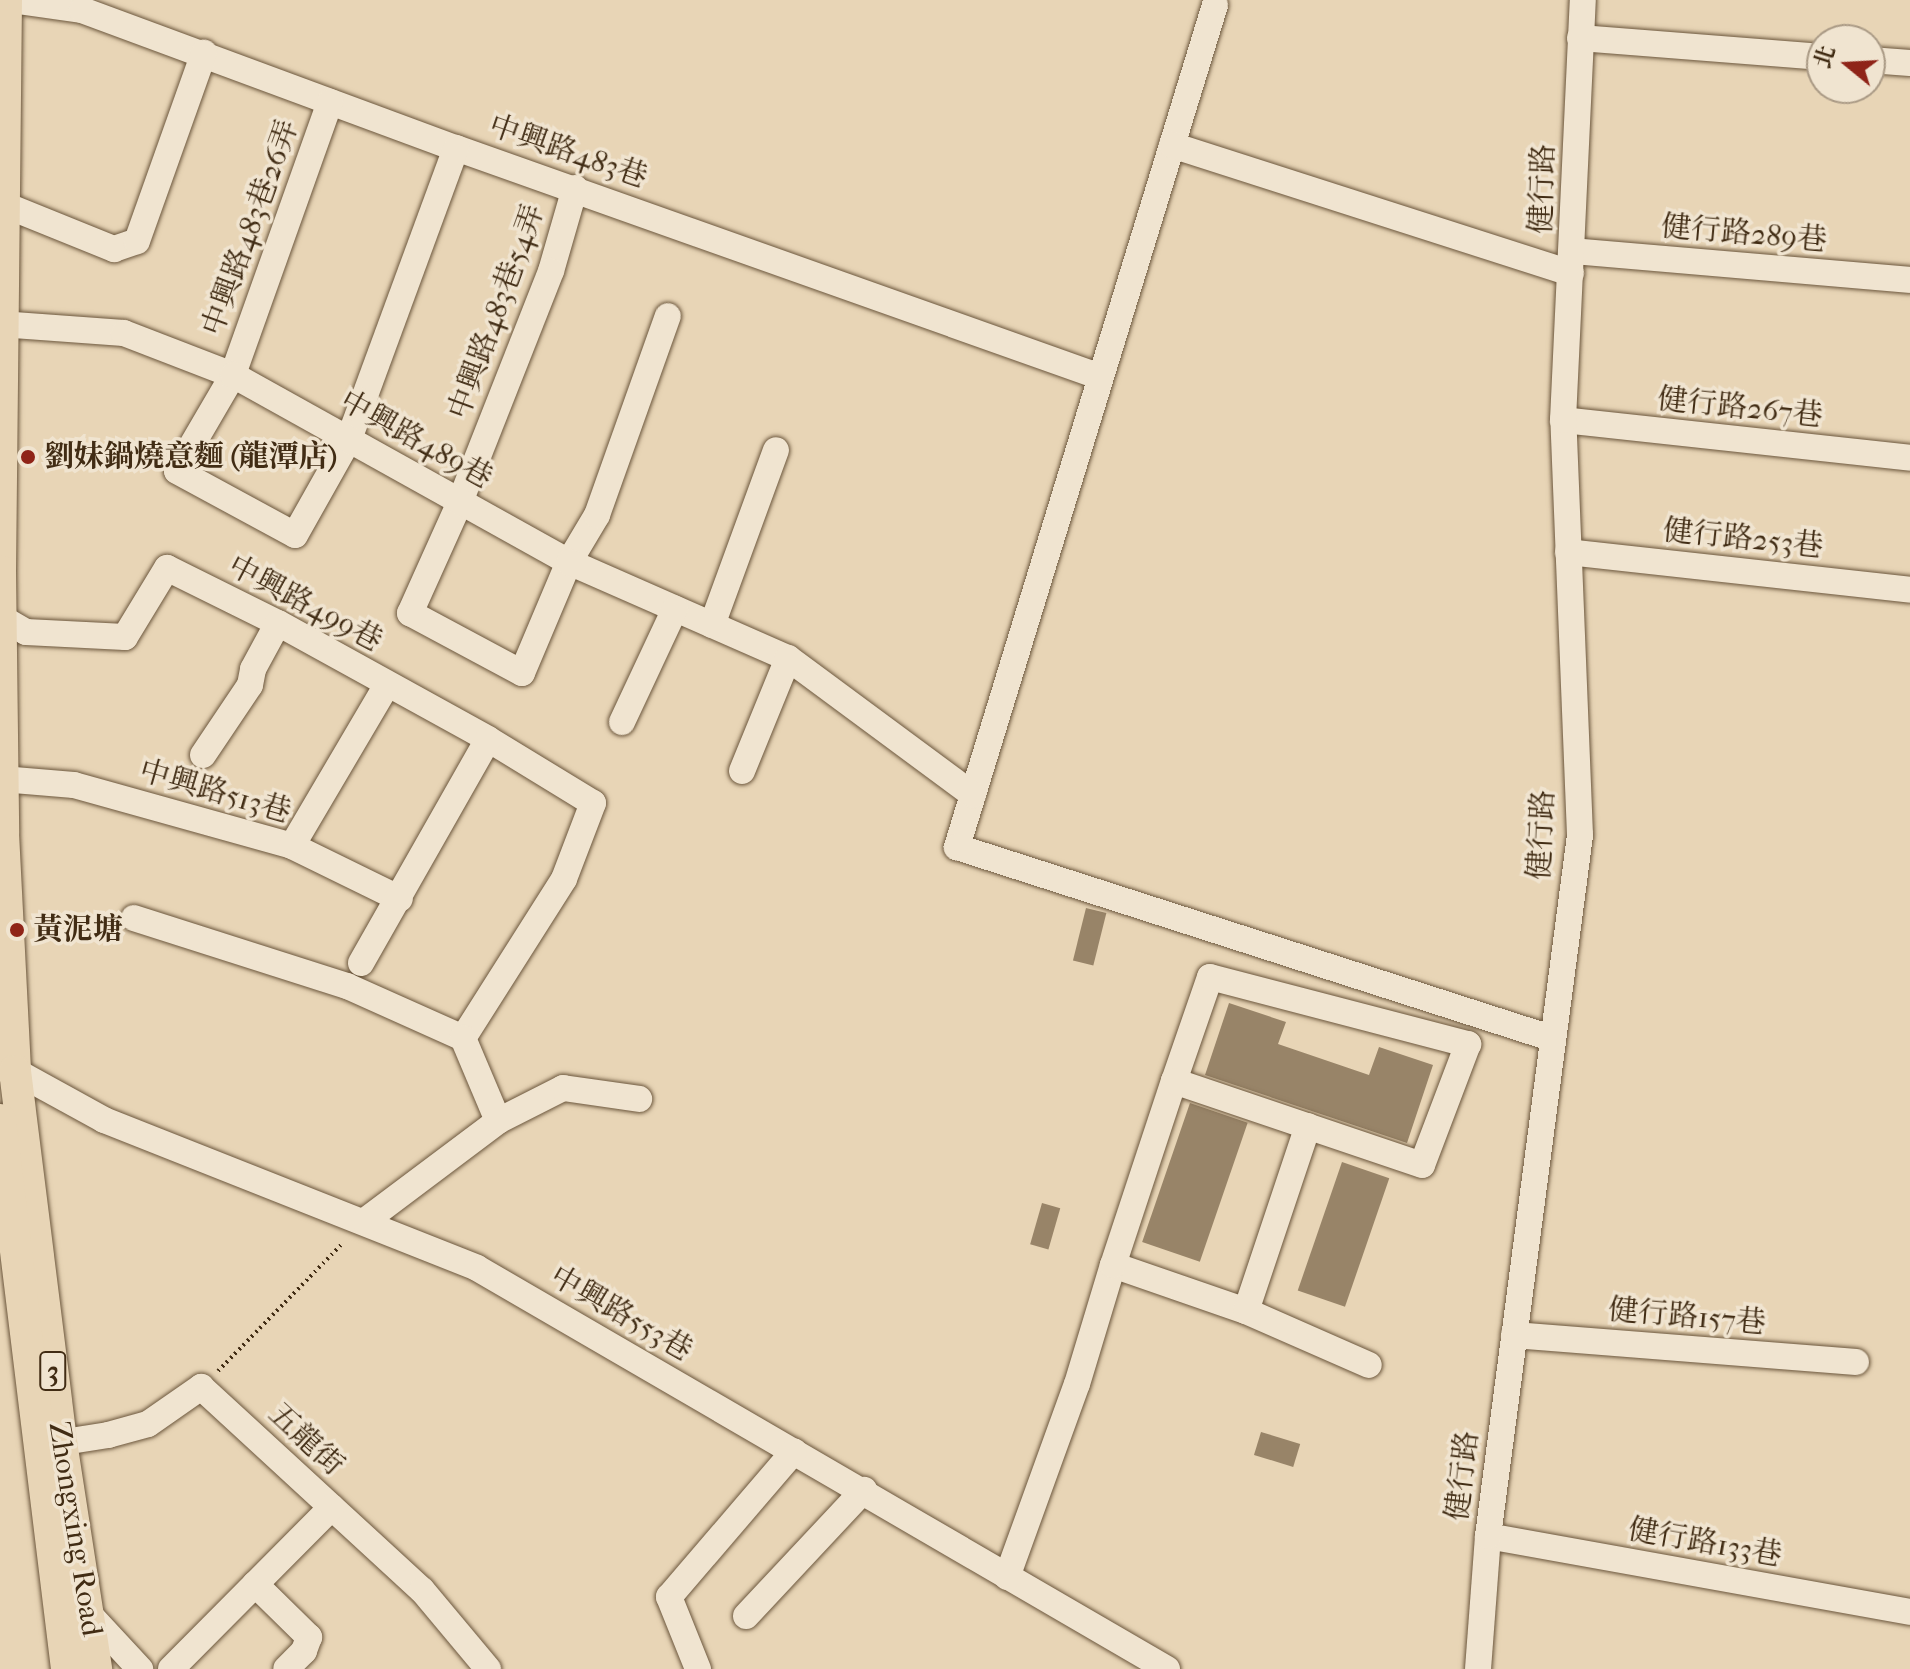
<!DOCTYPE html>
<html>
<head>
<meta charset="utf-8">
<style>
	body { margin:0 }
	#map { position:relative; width:1910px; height:1669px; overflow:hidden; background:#e8d5b6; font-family:"IM FELL French Canon","Noto Serif TC",serif }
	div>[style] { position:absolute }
	.building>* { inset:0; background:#988468; transform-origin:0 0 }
	.path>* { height:4px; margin-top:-2px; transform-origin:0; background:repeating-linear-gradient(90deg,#412c14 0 2px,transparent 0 6px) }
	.roads { filter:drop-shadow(0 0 2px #6b563c) drop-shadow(0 0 2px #6b563c) }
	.minor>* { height:26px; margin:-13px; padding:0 13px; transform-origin:13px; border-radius:13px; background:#f0e4d0 }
	.major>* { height:32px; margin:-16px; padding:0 16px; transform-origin:16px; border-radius:16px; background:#e8d5b6 }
	.dots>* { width:22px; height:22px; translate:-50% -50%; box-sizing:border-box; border:4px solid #f0e4d0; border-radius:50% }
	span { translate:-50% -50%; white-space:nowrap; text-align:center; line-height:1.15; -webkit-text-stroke:7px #f0e4d0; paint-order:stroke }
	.shield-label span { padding:2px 6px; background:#f0e4d0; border:2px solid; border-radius:6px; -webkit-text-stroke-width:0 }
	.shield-label { font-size:28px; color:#412c14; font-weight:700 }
	.street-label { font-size:30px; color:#412c14 }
	.poi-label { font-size:30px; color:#412c14; font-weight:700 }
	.left { translate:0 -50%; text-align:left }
	.north { position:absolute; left:1806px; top:24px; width:80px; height:80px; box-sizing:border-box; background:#f0e4d0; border:2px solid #aa9a85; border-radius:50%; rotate:288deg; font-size:22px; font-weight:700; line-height:32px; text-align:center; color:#412c14 }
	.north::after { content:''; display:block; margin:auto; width:28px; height:36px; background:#8f2418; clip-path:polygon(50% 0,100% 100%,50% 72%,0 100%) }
</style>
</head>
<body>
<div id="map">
	<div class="building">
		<i style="left:1086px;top:908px;width:21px;height:54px;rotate:14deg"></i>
		<i style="clip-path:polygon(1229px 1003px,1286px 1022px,1278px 1044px,1369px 1075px,1379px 1047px,1433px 1065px,1407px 1143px,1205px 1075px)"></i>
		<i style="left:1190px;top:1103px;width:61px;height:147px;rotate:19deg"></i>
		<i style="left:1342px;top:1162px;width:50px;height:136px;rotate:19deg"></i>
		<i style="left:1042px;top:1203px;width:19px;height:43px;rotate:16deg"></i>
		<i style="left:1261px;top:1432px;width:41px;height:24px;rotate:17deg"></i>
	</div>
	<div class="path">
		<i style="left:218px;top:1371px;width:179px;rotate:-45.7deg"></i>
	</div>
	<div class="roads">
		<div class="minor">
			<i style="left:11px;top:0;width:72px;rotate:8deg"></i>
			<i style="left:82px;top:10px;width:399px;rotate:20.3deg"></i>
			<i style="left:456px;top:148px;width:684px;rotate:19.55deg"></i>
			<i style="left:1215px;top:5px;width:881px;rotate:107.04deg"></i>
			<i style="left:957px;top:847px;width:624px;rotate:17.83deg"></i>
			<i style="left:1580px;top:38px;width:243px;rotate:4.5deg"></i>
			<i style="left:1870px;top:60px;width:40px;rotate:4.3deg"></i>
			<i style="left:330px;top:102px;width:290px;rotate:109.6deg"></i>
			<i style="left:233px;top:375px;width:111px;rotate:120.3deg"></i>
			<i style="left:177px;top:471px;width:134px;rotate:28.5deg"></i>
			<i style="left:295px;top:535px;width:110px;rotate:-60.6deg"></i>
			<i style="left:349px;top:439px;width:310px;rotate:-69.8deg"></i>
			<i style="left:1172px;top:145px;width:419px;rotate:17.8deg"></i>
			<i style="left:575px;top:188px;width:86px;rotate:106.1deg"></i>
			<i style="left:551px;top:271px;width:248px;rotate:111.5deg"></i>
			<i style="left:460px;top:502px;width:122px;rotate:114.2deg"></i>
			<i style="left:410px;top:613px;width:127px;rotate:28.2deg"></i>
			<i style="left:522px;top:673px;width:121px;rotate:-67.1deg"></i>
			<i style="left:569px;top:562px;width:55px;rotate:-59.2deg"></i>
			<i style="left:597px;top:515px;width:211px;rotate:-70.4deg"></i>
			<i style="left:5px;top:205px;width:118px;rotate:22deg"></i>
			<i style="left:114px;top:249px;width:24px;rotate:-19deg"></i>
			<i style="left:137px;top:241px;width:200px;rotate:-70.4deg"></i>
			<i style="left:1572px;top:251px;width:339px;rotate:4.9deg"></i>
			<i style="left:0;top:324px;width:124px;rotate:4.2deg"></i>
			<i style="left:124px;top:333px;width:117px;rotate:21.1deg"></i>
			<i style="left:233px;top:375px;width:385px;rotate:29.1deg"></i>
			<i style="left:569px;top:562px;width:239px;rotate:23.7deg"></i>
			<i style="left:788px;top:658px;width:230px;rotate:36.5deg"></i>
			<i style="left:1563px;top:420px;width:349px;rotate:6.2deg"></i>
			<i style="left:1568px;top:552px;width:344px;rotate:6.3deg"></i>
			<i style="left:0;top:617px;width:30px;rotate:30deg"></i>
			<i style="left:26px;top:632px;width:99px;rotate:2.9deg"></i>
			<i style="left:125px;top:637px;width:81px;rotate:-58.7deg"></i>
			<i style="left:167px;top:568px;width:124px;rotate:26.4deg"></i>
			<i style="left:278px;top:623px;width:240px;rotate:28.9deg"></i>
			<i style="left:488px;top:739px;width:123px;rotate:31.4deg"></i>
			<i style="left:593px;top:803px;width:81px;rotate:110.9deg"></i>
			<i style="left:564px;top:879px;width:188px;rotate:122.4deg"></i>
			<i style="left:712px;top:625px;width:186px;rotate:-69.9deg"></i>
			<i style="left:622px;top:722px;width:125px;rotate:-64.9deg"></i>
			<i style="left:203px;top:755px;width:84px;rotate:-56.1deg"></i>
			<i style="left:250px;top:685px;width:16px;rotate:-79deg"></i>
			<i style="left:253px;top:669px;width:52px;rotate:-61.5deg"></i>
			<i style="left:742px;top:771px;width:122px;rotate:-67.8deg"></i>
			<i style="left:2px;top:779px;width:72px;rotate:4.8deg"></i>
			<i style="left:74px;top:785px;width:226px;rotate:15.6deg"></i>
			<i style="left:292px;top:846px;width:120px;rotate:26.1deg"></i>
			<i style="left:292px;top:846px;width:187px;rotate:-59.5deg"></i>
			<i style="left:134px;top:918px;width:224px;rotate:17.7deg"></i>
			<i style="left:347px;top:986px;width:127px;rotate:24.1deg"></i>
			<i style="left:463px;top:1038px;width:90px;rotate:67.1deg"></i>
			<i style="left:361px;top:963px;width:257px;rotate:-60.4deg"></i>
			<i style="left:0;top:1068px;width:15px;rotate:11deg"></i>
			<i style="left:15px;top:1071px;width:102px;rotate:28.8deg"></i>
			<i style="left:104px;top:1120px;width:401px;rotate:21.6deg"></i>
			<i style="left:477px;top:1268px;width:798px;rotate:30.16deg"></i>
			<i style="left:365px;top:1221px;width:166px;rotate:-36.9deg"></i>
			<i style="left:498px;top:1121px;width:73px;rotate:-26.9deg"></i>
			<i style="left:563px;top:1088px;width:77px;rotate:8.2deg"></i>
			<i style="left:1113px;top:1265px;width:141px;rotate:19.1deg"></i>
			<i style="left:1246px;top:1311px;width:195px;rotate:-71.5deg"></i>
			<i style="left:1246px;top:1311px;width:134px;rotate:23.7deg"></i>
			<i style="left:1514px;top:1335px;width:343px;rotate:4.5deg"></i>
			<i style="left:45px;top:1445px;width:64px;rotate:-9deg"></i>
			<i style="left:108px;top:1435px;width:41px;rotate:-15.4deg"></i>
			<i style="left:148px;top:1424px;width:65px;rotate:-34.9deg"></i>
			<i style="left:201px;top:1387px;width:300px;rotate:42.6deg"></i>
			<i style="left:422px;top:1590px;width:103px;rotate:50.1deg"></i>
			<i style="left:1488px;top:1536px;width:429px;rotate:10.2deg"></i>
			<i style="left:1007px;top:1577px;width:205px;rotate:-70.1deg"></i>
			<i style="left:1077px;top:1384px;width:124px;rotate:-73.2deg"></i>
			<i style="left:1113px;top:1265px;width:194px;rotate:-71.7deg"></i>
			<i style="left:1174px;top:1081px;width:110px;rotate:-70.9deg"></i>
			<i style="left:1210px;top:977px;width:267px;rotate:14.6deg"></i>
			<i style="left:1468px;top:1044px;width:129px;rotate:110.8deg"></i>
			<i style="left:1422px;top:1165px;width:262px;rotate:-161.3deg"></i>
			<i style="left:255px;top:1584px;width:76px;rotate:44.5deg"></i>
			<i style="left:309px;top:1637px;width:15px;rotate:110deg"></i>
			<i style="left:304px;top:1651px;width:25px;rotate:135deg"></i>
			<i style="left:90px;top:1615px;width:74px;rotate:47.2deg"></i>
			<i style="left:746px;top:1616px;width:173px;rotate:-46.9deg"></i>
			<i style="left:171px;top:1669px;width:228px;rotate:-45.2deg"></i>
			<i style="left:698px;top:1669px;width:78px;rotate:-111.9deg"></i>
			<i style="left:669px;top:1597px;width:192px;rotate:-49.4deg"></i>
			<i style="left:1478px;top:1669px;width:133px;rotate:-85.7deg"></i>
			<i style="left:1488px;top:1536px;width:707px;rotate:-82.52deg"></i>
			<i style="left:1580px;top:835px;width:415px;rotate:-92.3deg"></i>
			<i style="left:1563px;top:420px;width:420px;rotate:-87.3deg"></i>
		</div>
		<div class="major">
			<i style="left:6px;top:0;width:571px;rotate:90.6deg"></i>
			<i style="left:0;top:571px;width:262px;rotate:89.3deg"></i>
			<i style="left:3px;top:833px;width:238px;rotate:87.1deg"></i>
			<i style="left:15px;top:1071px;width:374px;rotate:82.9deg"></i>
			<i style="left:61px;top:1442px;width:230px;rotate:81.2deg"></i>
			<i style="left:0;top:1120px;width:553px;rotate:83.04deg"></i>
		</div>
	</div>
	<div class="dots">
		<i style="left:28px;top:457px;background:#8f2418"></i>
		<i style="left:17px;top:930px;background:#8f2418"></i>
	</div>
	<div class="shield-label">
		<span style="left:53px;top:1371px">3</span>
	</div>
	<div class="street-label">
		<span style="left:568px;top:152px;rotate:19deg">中興路483巷</span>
		<span style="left:1543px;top:189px;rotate:-88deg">健行路</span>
		<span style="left:251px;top:228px;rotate:-70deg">中興路483巷26弄</span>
		<span style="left:1744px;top:234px;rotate:5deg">健行路289巷</span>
		<span style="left:497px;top:312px;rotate:-70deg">中興路483巷54弄</span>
		<span style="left:1740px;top:408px;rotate:6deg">健行路267巷</span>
		<span style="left:416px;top:440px;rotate:29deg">中興路489巷</span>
		<span style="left:1743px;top:539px;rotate:6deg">健行路253巷</span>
		<span style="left:305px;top:604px;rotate:28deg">中興路499巷</span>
		<span style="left:215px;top:792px;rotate:16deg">中興路513巷</span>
		<span style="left:1542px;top:835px;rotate:-87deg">健行路</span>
		<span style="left:621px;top:1314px;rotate:30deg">中興路553巷</span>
		<span style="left:1687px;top:1317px;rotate:5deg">健行路157巷</span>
		<span style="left:306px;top:1440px;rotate:43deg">五龍街</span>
		<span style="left:1463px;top:1476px;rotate:-83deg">健行路</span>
		<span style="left:75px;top:1529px;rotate:81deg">Zhongxing Road</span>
		<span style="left:1705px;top:1543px;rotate:10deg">健行路133巷</span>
	</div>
	<div class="poi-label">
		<span class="left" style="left:44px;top:457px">劉妹鍋燒意麵 (龍潭店)</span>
		<span class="left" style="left:33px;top:930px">黃泥塘</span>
	</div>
	<div class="north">北</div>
</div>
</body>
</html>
